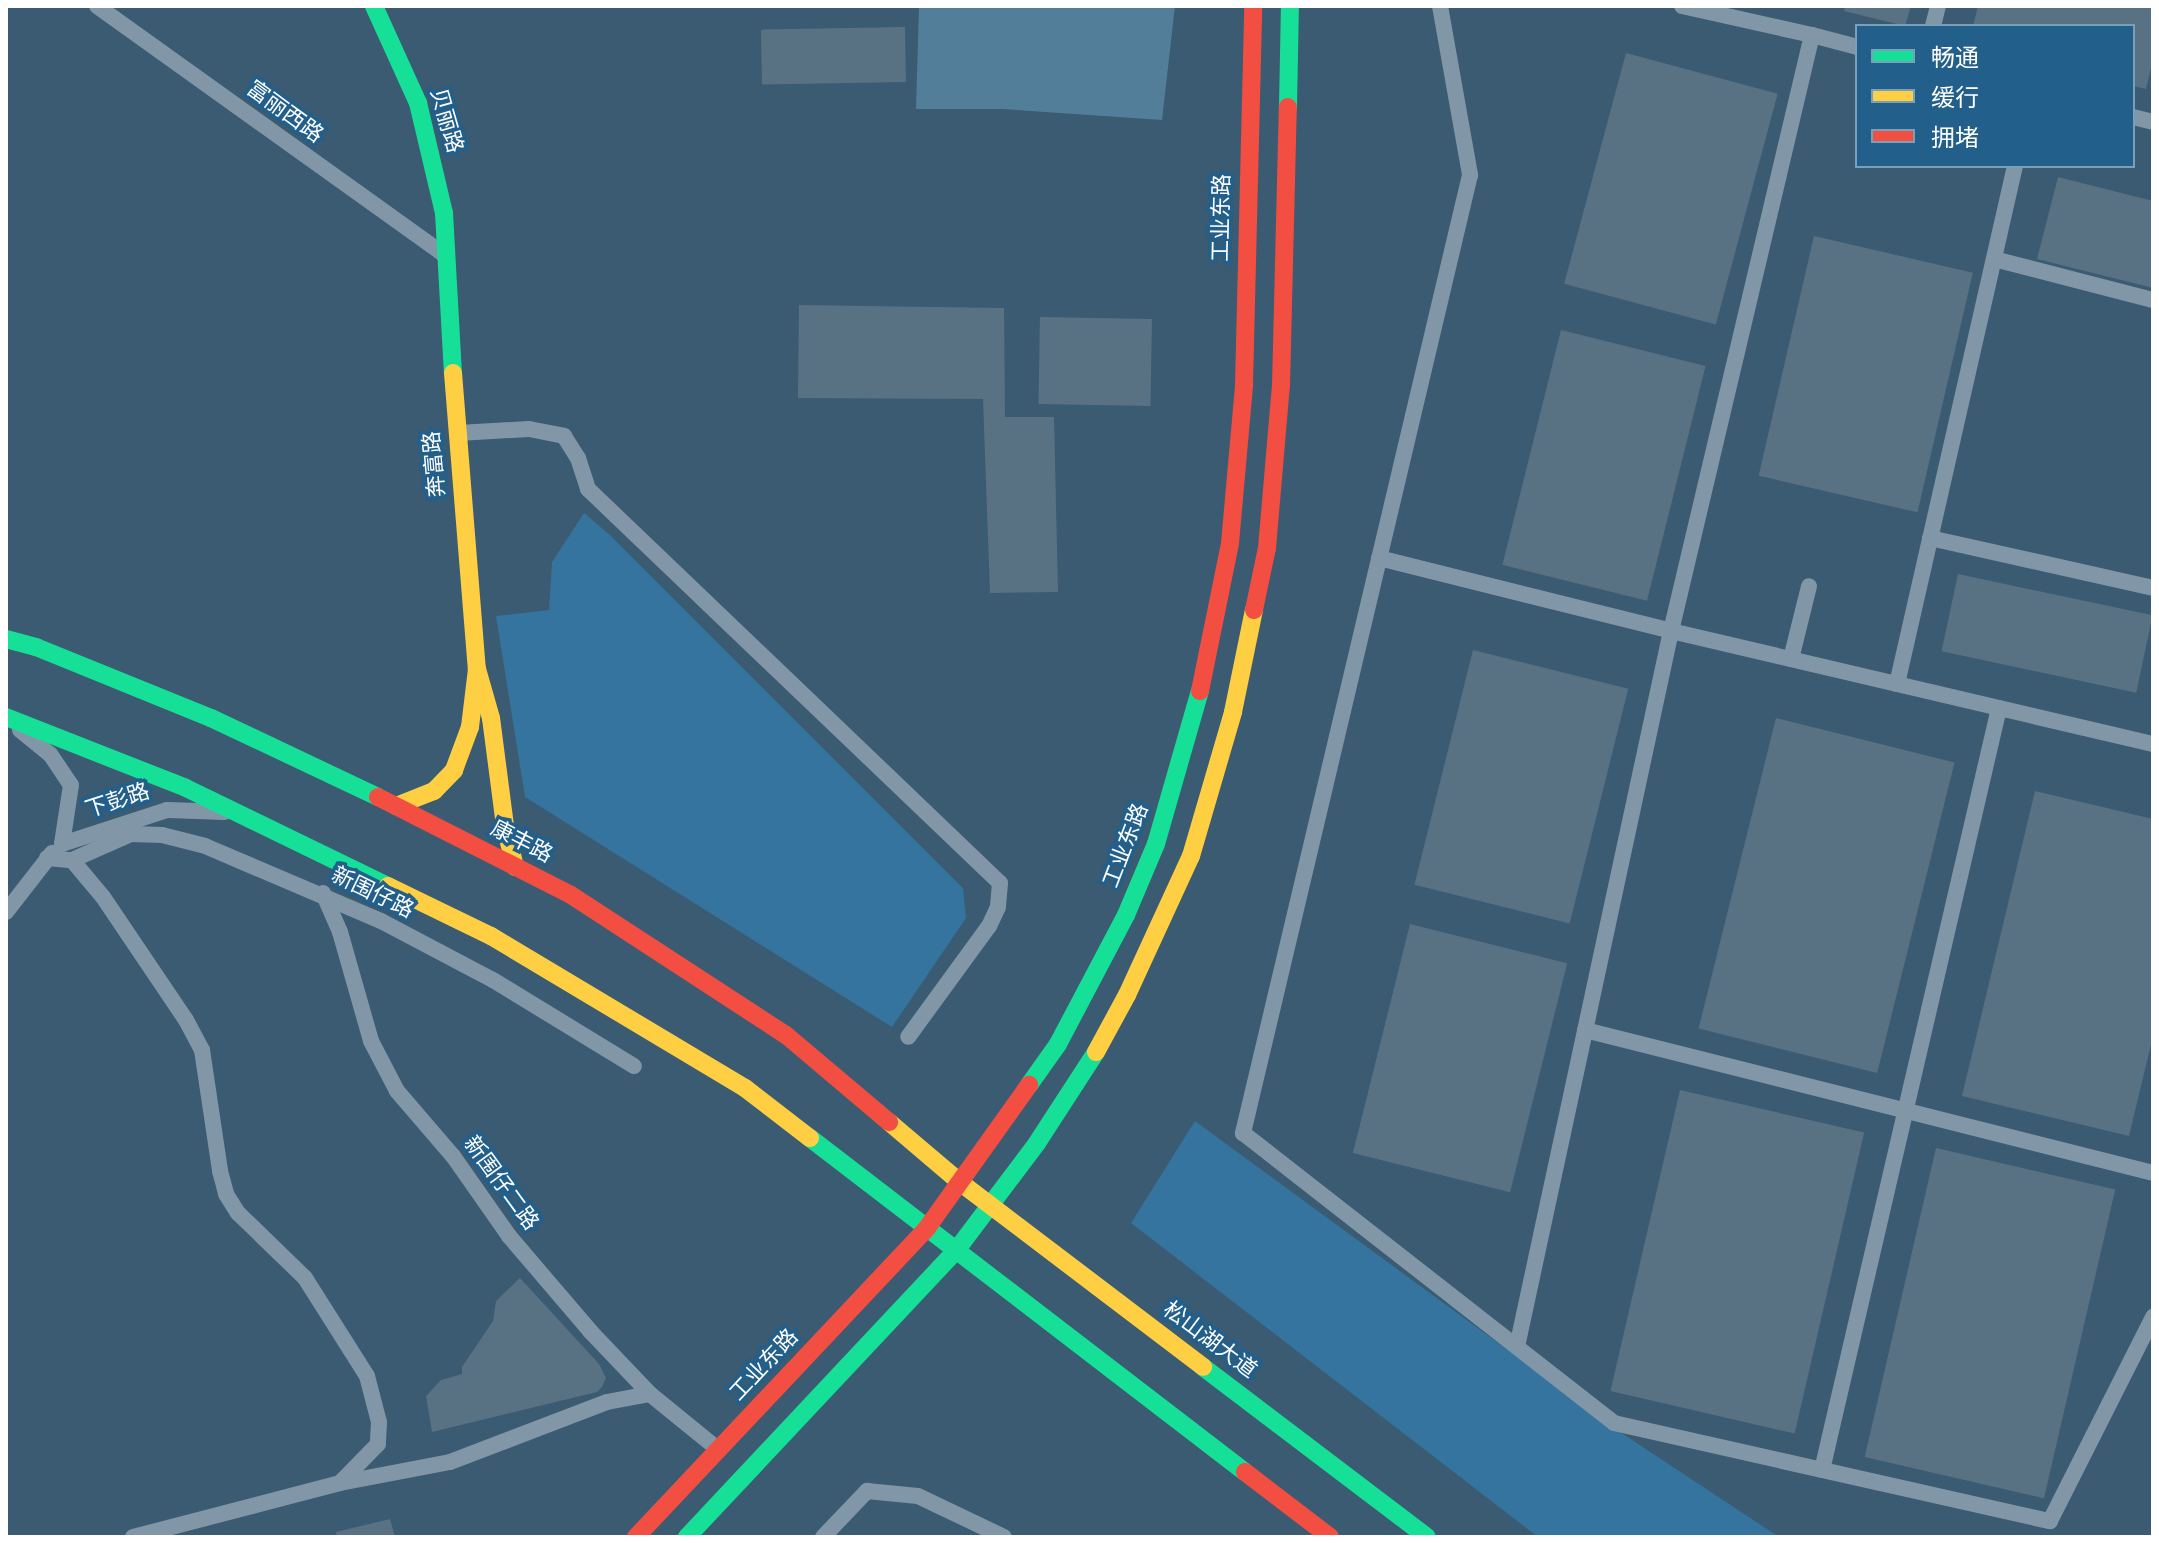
<!DOCTYPE html>
<html>
<head>
<meta charset="utf-8">
<style>
	body { margin:0 }
	#map { position:relative; width:2159px; height:1543px; overflow:hidden; background:#3a5b72; font-family:Overpass,"Noto Sans SC",sans-serif }
	div>[style] { position:absolute }
	.green>* { inset:0; background:#34749e }
	.water>* { inset:0; background:#537e9a }
	.building>* { inset:0; background:#587284; transform-origin:0 0 }
	.street>* { height:16px; margin:-8px; padding:0 8px; transform-origin:8px; border-radius:8px; background:#8197a7 }
	.fast>* { height:18px; margin:-9px; padding:0 9px; transform-origin:9px; border-radius:9px; background:#16e098 }
	.slow>* { height:18px; margin:-9px; padding:0 9px; transform-origin:9px; border-radius:9px; background:#ffcf43 }
	.jam>* { height:18px; margin:-9px; padding:0 9px; transform-origin:9px; border-radius:9px; background:#f24e42 }
	span { translate:-50% -50%; white-space:nowrap; text-align:center; line-height:1.15; -webkit-text-stroke:7px #225f8a; paint-order:stroke }
	.street-label { font-size:22px; color:#fff }
	.frame { position:absolute; inset:0; border:8px solid #fff; pointer-events:none }
	.legend { position:absolute; left:1855px; top:24px; width:280px; height:144px; box-sizing:border-box; background:#225f8a; border:2px solid #7a9fb9; margin:0; padding:10px 14px; list-style:none; font-size:24px; color:#fff }
	.legend li { display:flex; align-items:center; gap:16px; height:40px }
	.legend b { width:40px; border:2px solid #7a9fb9 }
</style>
</head>
<body>
<div id="map">
	<div class="green">
		<i style="clip-path:polygon(584px 513px,611px 536px,963px 888px,966px 918px,892px 1027px,525px 797px,496px 616px,549px 610px,552px 562px)"></i>
		<i style="clip-path:polygon(1195px 1121px,1617px 1430px,1779px 1537px,1538px 1537px,1131px 1223px)"></i>
	</div>
	<div class="water">
		<i style="clip-path:polygon(919px 6px,1175px 6px,1162px 120px,1003px 109px,916px 109px)"></i>
	</div>
	<div class="building">
		<i style="clip-path:polygon(1845px 6px,1911px 6px,1905px 26px,1844px 11px)"></i>
		<i style="clip-path:polygon(1978px 6px,2153px 6px,2153px 59px,2146px 89px,2133px 86px,2133px 26px,1973px 26px)"></i>
		<i style="left:905px;top:27px;width:55px;height:144px;rotate:89deg"></i>
		<i style="left:1626px;top:53px;width:157px;height:239px;rotate:15deg"></i>
		<i style="clip-path:polygon(2058px 177px,2153px 201px,2153px 288px,2037px 259px)"></i>
		<i style="left:1814px;top:236px;width:163px;height:246px;rotate:13deg"></i>
		<i style="clip-path:polygon(799px 305px,1004px 308px,1005px 417px,1054px 417px,1058px 592px,990px 593px,983px 399px,798px 398px)"></i>
		<i style="left:1040px;top:317px;width:112px;height:87px;rotate:1deg"></i>
		<i style="left:1561px;top:330px;width:149px;height:242px;rotate:14deg"></i>
		<i style="left:1958px;top:574px;width:199px;height:79px;rotate:12deg"></i>
		<i style="left:1473px;top:650px;width:160px;height:242px;rotate:14deg"></i>
		<i style="left:1776px;top:718px;width:184px;height:320px;rotate:14deg"></i>
		<i style="clip-path:polygon(2035px 791px,2153px 819px,2153px 1036px,2129px 1136px,1962px 1096px)"></i>
		<i style="left:1410px;top:924px;width:162px;height:236px;rotate:14deg"></i>
		<i style="left:1680px;top:1090px;width:189px;height:309px;rotate:13deg"></i>
		<i style="left:1936px;top:1148px;width:184px;height:317px;rotate:13deg"></i>
		<i style="clip-path:polygon(520px 1278px,599px 1364px,606px 1378px,602px 1387px,597px 1392px,432px 1432px,426px 1396px,441px 1380px,462px 1374px,462px 1367px,493px 1321px,496px 1301px)"></i>
		<i style="clip-path:polygon(390px 1519px,395px 1537px,337px 1537px,336px 1532px)"></i>
	</div>
	<div class="street">
		<i style="left:97px;top:6px;width:428px;rotate:35.6deg"></i>
		<i style="left:1440px;top:6px;width:172px;rotate:79.9deg"></i>
		<i style="left:1470px;top:175px;width:985px;rotate:103.33deg"></i>
		<i style="left:1243px;top:1133px;width:471px;rotate:38deg"></i>
		<i style="left:1614px;top:1423px;width:447px;rotate:12.7deg"></i>
		<i style="left:2050px;top:1521px;width:229px;rotate:-63.2deg"></i>
		<i style="left:1682px;top:6px;width:133px;rotate:12.6deg"></i>
		<i style="left:1812px;top:35px;width:612px;rotate:103.31deg"></i>
		<i style="left:1671px;top:631px;width:495px;rotate:13.2deg"></i>
		<i style="left:1933px;top:26px;width:21px;rotate:-76deg"></i>
		<i style="left:1812px;top:35px;width:47px;rotate:14.9deg"></i>
		<i style="left:2133px;top:117px;width:21px;rotate:14deg"></i>
		<i style="left:1994px;top:259px;width:164px;rotate:14.5deg"></i>
		<i style="left:458px;top:433px;width:71px;rotate:-3.2deg"></i>
		<i style="left:529px;top:429px;width:36px;rotate:11deg"></i>
		<i style="left:564px;top:436px;width:26px;rotate:58deg"></i>
		<i style="left:578px;top:458px;width:33px;rotate:72deg"></i>
		<i style="left:588px;top:489px;width:570px;rotate:43.72deg"></i>
		<i style="left:1000px;top:883px;width:24px;rotate:95deg"></i>
		<i style="left:998px;top:907px;width:21px;rotate:115deg"></i>
		<i style="left:989px;top:926px;width:137px;rotate:126.1deg"></i>
		<i style="left:1930px;top:538px;width:229px;rotate:12.6deg"></i>
		<i style="left:1379px;top:558px;width:301px;rotate:14deg"></i>
		<i style="left:1671px;top:631px;width:732px;rotate:102.14deg"></i>
		<i style="left:1791px;top:659px;width:75px;rotate:-76.1deg"></i>
		<i style="left:1897px;top:684px;width:531px;rotate:-77.17deg"></i>
		<i style="left:20px;top:730px;width:38px;rotate:39deg"></i>
		<i style="left:50px;top:754px;width:37px;rotate:56deg"></i>
		<i style="left:71px;top:785px;width:60px;rotate:98.7deg"></i>
		<i style="left:62px;top:844px;width:110px;rotate:-17.9deg"></i>
		<i style="left:167px;top:810px;width:58px;rotate:2deg"></i>
		<i style="left:47px;top:858px;width:25px;rotate:5deg"></i>
		<i style="left:72px;top:860px;width:48px;rotate:50deg"></i>
		<i style="left:103px;top:897px;width:148px;rotate:56deg"></i>
		<i style="left:186px;top:1020px;width:34px;rotate:62deg"></i>
		<i style="left:202px;top:1050px;width:122px;rotate:81.5deg"></i>
		<i style="left:220px;top:1171px;width:24px;rotate:75deg"></i>
		<i style="left:226px;top:1194px;width:22px;rotate:58deg"></i>
		<i style="left:238px;top:1213px;width:93px;rotate:44.1deg"></i>
		<i style="left:305px;top:1278px;width:116px;rotate:57.7deg"></i>
		<i style="left:367px;top:1376px;width:48px;rotate:75.4deg"></i>
		<i style="left:379px;top:1422px;width:22px;rotate:93deg"></i>
		<i style="left:378px;top:1444px;width:54px;rotate:134.3deg"></i>
		<i style="left:72px;top:860px;width:64px;rotate:-23.8deg"></i>
		<i style="left:131px;top:834px;width:31px;rotate:2deg"></i>
		<i style="left:162px;top:835px;width:44px;rotate:14.3deg"></i>
		<i style="left:205px;top:846px;width:191px;rotate:23.1deg"></i>
		<i style="left:381px;top:921px;width:127px;rotate:27.8deg"></i>
		<i style="left:493px;top:980px;width:165px;rotate:31.4deg"></i>
		<i style="left:323px;top:893px;width:43px;rotate:66.4deg"></i>
		<i style="left:340px;top:932px;width:113px;rotate:74.1deg"></i>
		<i style="left:371px;top:1041px;width:56px;rotate:62.5deg"></i>
		<i style="left:397px;top:1091px;width:86px;rotate:49.3deg"></i>
		<i style="left:453px;top:1156px;width:98px;rotate:55deg"></i>
		<i style="left:509px;top:1236px;width:125px;rotate:49.5deg"></i>
		<i style="left:590px;top:1331px;width:87px;rotate:46.4deg"></i>
		<i style="left:650px;top:1394px;width:89px;rotate:39.1deg"></i>
		<i style="left:6px;top:912px;width:75px;rotate:-52.1deg"></i>
		<i style="left:1585px;top:1030px;width:586px;rotate:14.13deg"></i>
		<i style="left:1822px;top:1470px;width:782px;rotate:-76.92deg"></i>
		<i style="left:133px;top:1537px;width:214px;rotate:-14.6deg"></i>
		<i style="left:340px;top:1483px;width:112px;rotate:-10.8deg"></i>
		<i style="left:450px;top:1462px;width:168px;rotate:-20.9deg"></i>
		<i style="left:607px;top:1402px;width:44px;rotate:-10.5deg"></i>
		<i style="left:823px;top:1537px;width:64px;rotate:-46.3deg"></i>
		<i style="left:867px;top:1491px;width:51px;rotate:5.6deg"></i>
		<i style="left:918px;top:1496px;width:95px;rotate:25.5deg"></i>
	</div>
	<div class="fast">
		<i style="left:374px;top:6px;width:107px;rotate:65.6deg"></i>
		<i style="left:418px;top:103px;width:113px;rotate:76.7deg"></i>
		<i style="left:444px;top:213px;width:160px;rotate:86.8deg"></i>
		<i style="left:1288px;top:107px;width:101px;rotate:-88.9deg"></i>
		<i style="left:6px;top:639px;width:31px;rotate:15deg"></i>
		<i style="left:36px;top:647px;width:189px;rotate:22.1deg"></i>
		<i style="left:211px;top:718px;width:185px;rotate:25.3deg"></i>
		<i style="left:6px;top:717px;width:193px;rotate:21.5deg"></i>
		<i style="left:186px;top:788px;width:225px;rotate:25.9deg"></i>
		<i style="left:1029px;top:1085px;width:50px;rotate:-54.7deg"></i>
		<i style="left:1058px;top:1044px;width:146px;rotate:-62.2deg"></i>
		<i style="left:1126px;top:915px;width:77px;rotate:-67.1deg"></i>
		<i style="left:1156px;top:844px;width:159px;rotate:-74deg"></i>
		<i style="left:810px;top:1138px;width:548px;rotate:37.52deg"></i>
		<i style="left:1203px;top:1367px;width:281px;rotate:37.2deg"></i>
		<i style="left:687px;top:1537px;width:391px;rotate:-46.8deg"></i>
		<i style="left:955px;top:1252px;width:136px;rotate:-53deg"></i>
		<i style="left:1037px;top:1143px;width:108px;rotate:-57deg"></i>
	</div>
	<div class="slow">
		<i style="left:453px;top:373px;width:297px;rotate:85.4deg"></i>
		<i style="left:396px;top:806px;width:41px;rotate:-21.5deg"></i>
		<i style="left:434px;top:791px;width:29px;rotate:-46deg"></i>
		<i style="left:454px;top:770px;width:46px;rotate:-69.6deg"></i>
		<i style="left:470px;top:727px;width:58px;rotate:-83.1deg"></i>
		<i style="left:477px;top:669px;width:51px;rotate:74.1deg"></i>
		<i style="left:491px;top:718px;width:109px;rotate:82.6deg"></i>
		<i style="left:505px;top:826px;width:42px;rotate:76.3deg"></i>
		<i style="left:388px;top:886px;width:114px;rotate:25.9deg"></i>
		<i style="left:491px;top:936px;width:296px;rotate:30.9deg"></i>
		<i style="left:745px;top:1088px;width:82px;rotate:37.6deg"></i>
		<i style="left:1096px;top:1052px;width:65px;rotate:-61.5deg"></i>
		<i style="left:1127px;top:995px;width:153px;rotate:-65.3deg"></i>
		<i style="left:1191px;top:856px;width:150px;rotate:-73.7deg"></i>
		<i style="left:1233px;top:712px;width:104px;rotate:-78.4deg"></i>
		<i style="left:889px;top:1122px;width:94px;rotate:40.3deg"></i>
		<i style="left:961px;top:1183px;width:304px;rotate:37.2deg"></i>
	</div>
	<div class="jam">
		<i style="left:1254px;top:610px;width:63px;rotate:-78.2deg"></i>
		<i style="left:1267px;top:548px;width:163px;rotate:-85.1deg"></i>
		<i style="left:1281px;top:386px;width:279px;rotate:-88.6deg"></i>
		<i style="left:1200px;top:691px;width:151px;rotate:-78.5deg"></i>
		<i style="left:1230px;top:543px;width:159px;rotate:-84.9deg"></i>
		<i style="left:1244px;top:385px;width:379px;rotate:-88.6deg"></i>
		<i style="left:378px;top:797px;width:216px;rotate:26.9deg"></i>
		<i style="left:571px;top:895px;width:257px;rotate:33.1deg"></i>
		<i style="left:786px;top:1035px;width:135px;rotate:40.2deg"></i>
		<i style="left:1245px;top:1472px;width:107px;rotate:37.4deg"></i>
		<i style="left:636px;top:1537px;width:424px;rotate:-46.7deg"></i>
		<i style="left:927px;top:1228px;width:176px;rotate:-54.5deg"></i>
	</div>
	<div class="street-label">
		<span style="left:284px;top:113px;rotate:36deg">富丽西路</span>
		<span style="left:445px;top:121px;rotate:74deg">贝丽路</span>
		<span style="left:1223px;top:218px;rotate:-89deg">工业东路</span>
		<span style="left:436px;top:464px;rotate:-95deg">奔富路</span>
		<span style="left:118px;top:802px;rotate:-18deg">下彭路</span>
		<span style="left:521px;top:843px;rotate:27deg">康丰路</span>
		<span style="left:1127px;top:846px;rotate:-69deg">工业东路</span>
		<span style="left:372px;top:894px;rotate:26deg">新围仔路</span>
		<span style="left:500px;top:1184px;rotate:54deg">新围仔二路</span>
		<span style="left:1209px;top:1341px;rotate:37deg">松山湖大道</span>
		<span style="left:765px;top:1366px;rotate:-47deg">工业东路</span>
	</div>
	<div class="frame"></div>
	<ul class="legend">
	<li><b style="height:10px;background:#16e098"></b>畅通</li>
	<li><b style="height:10px;background:#ffcf43"></b>缓行</li>
	<li><b style="height:10px;background:#f24e42"></b>拥堵</li>
	</ul>
</div>
</body>
</html>
